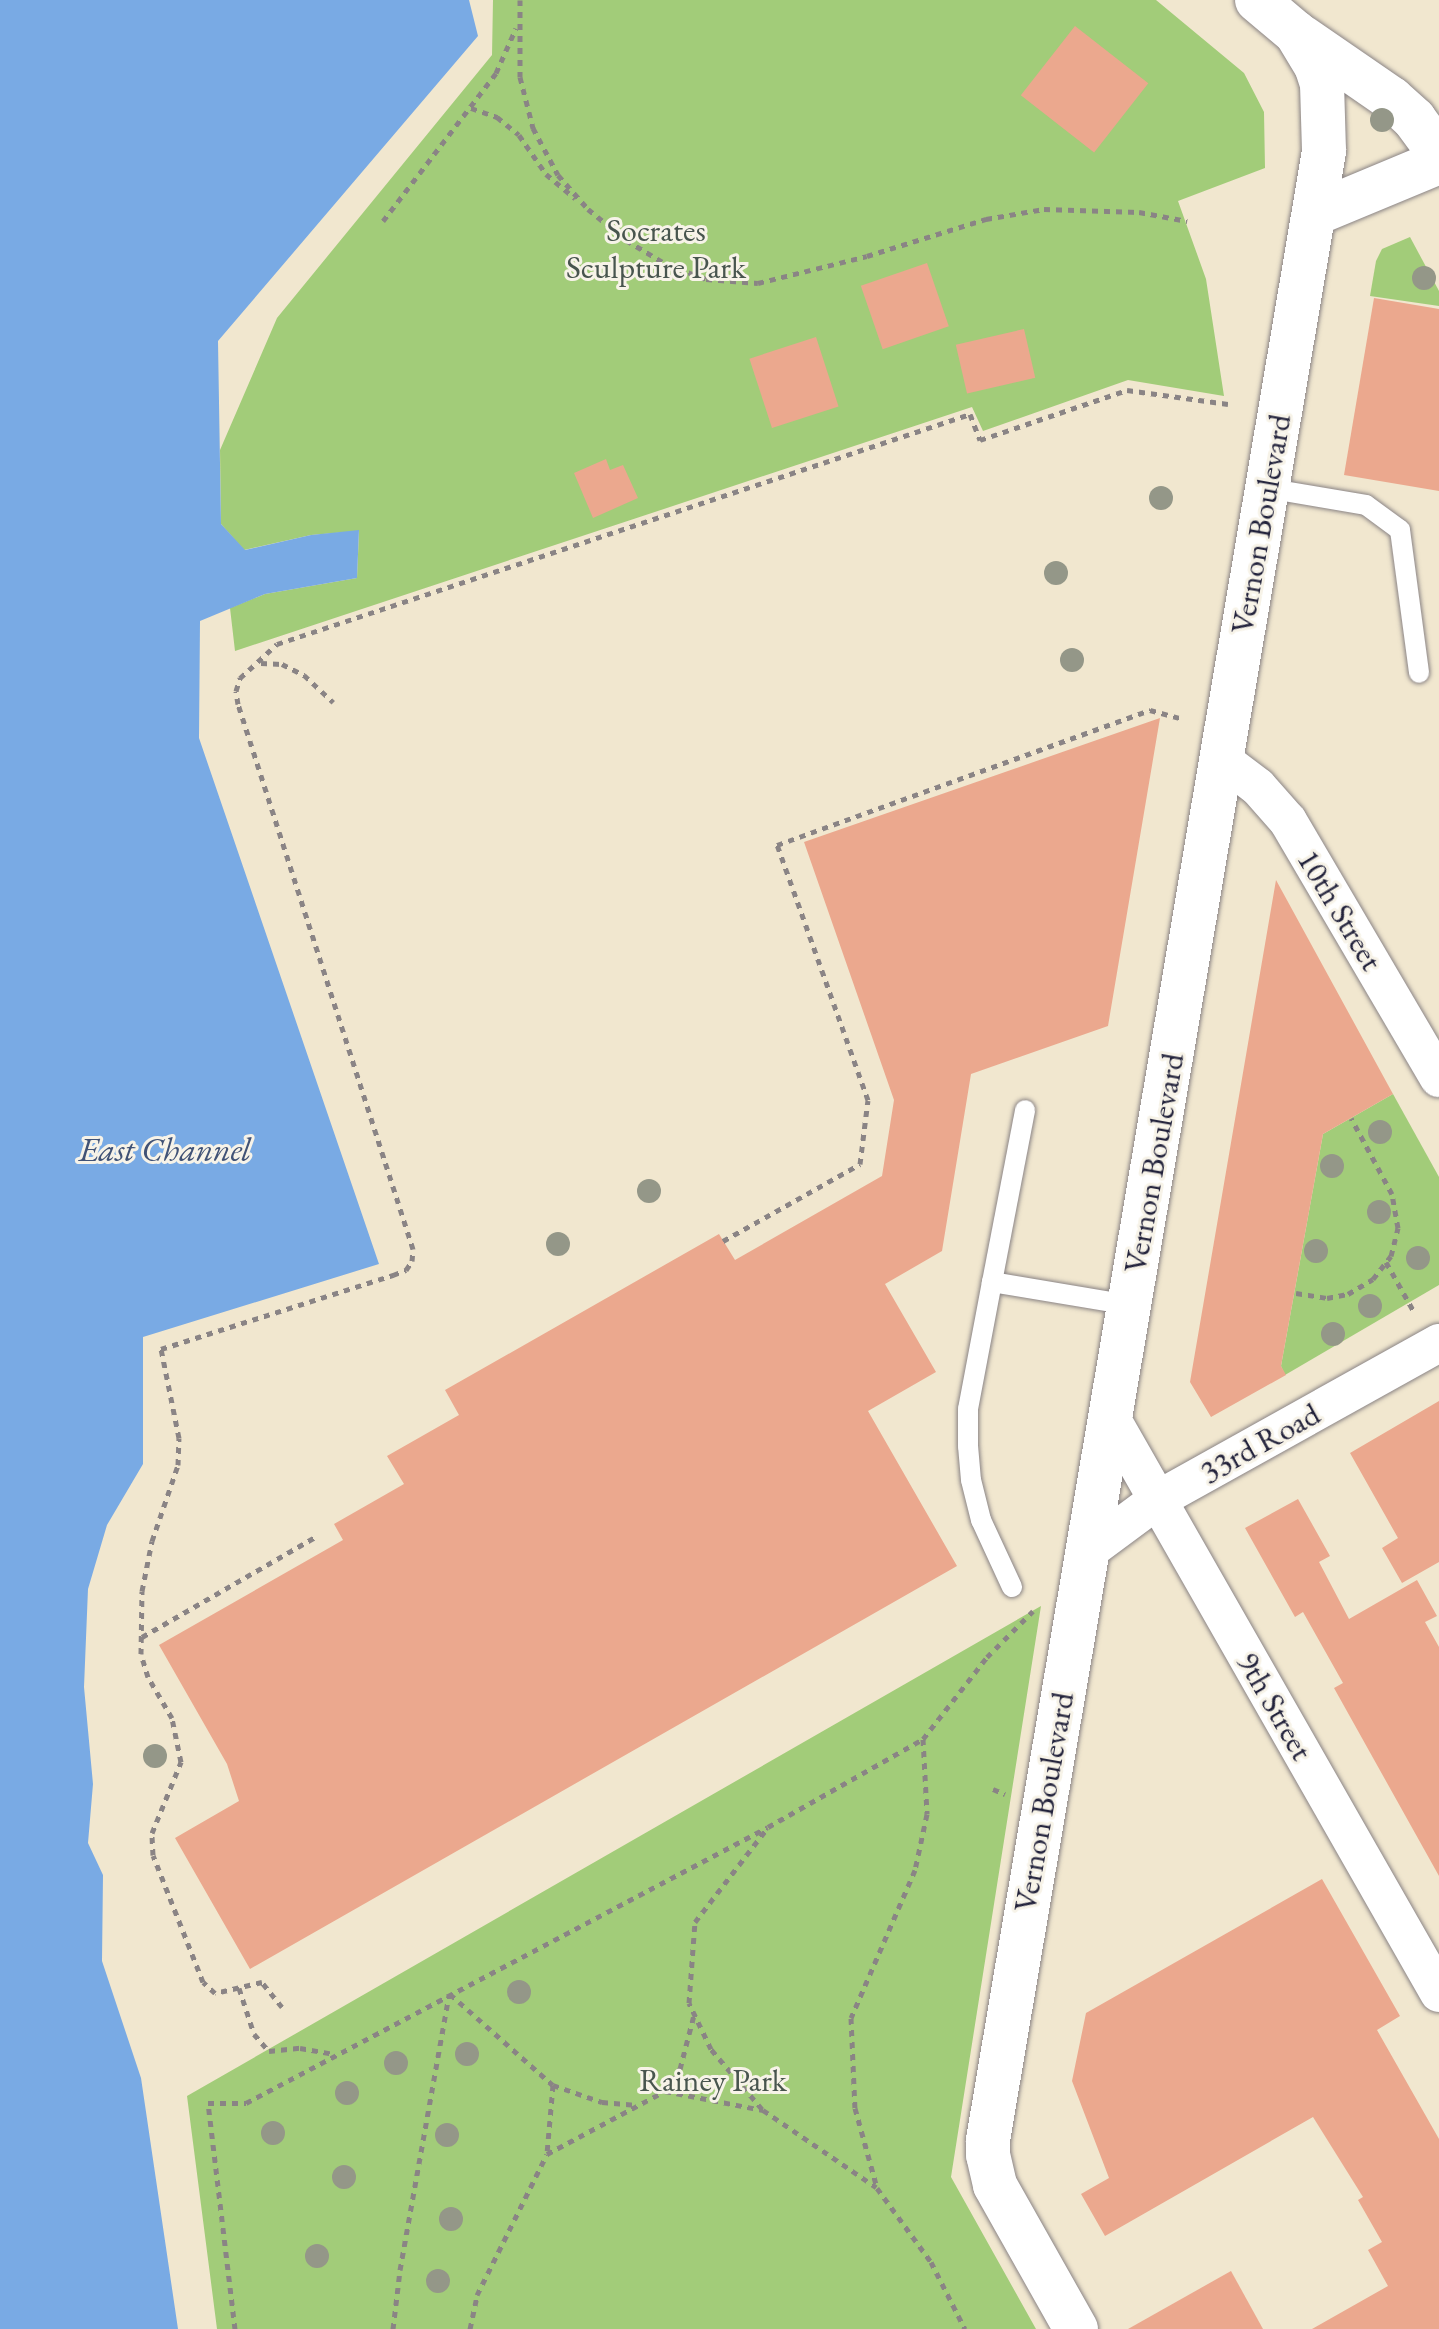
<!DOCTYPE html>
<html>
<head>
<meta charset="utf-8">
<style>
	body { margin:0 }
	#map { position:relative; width:1439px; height:2329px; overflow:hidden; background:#f1e7cf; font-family:"EB Garamond",serif }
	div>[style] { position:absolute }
	.green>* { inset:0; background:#a2cc79 }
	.water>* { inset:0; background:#79aae4 }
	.building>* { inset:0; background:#eba88e; transform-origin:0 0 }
	.path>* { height:5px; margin-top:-2.5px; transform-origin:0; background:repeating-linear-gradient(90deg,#8a8485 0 6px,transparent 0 12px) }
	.roads { filter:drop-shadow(0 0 2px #8a8485) drop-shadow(0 0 2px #8a8485) }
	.lane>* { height:20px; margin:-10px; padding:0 10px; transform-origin:10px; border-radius:10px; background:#fff }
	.street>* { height:38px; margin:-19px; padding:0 19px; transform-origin:19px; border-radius:19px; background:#fff }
	.secondary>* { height:44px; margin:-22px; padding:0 22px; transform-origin:22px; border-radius:22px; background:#fff }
	.trees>* { width:24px; height:24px; margin:-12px; border-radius:50%; background:#949788 }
	span { translate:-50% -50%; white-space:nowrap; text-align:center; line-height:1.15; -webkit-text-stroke:6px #f7f3e8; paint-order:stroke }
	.park-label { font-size:32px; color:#48554e }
	.street-label { font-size:32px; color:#22223b }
	.water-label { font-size:34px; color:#405276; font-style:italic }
</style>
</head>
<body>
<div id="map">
	<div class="green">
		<i style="clip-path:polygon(493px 0,1156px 0,1244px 73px,1264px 112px,1265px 168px,1178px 201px,1206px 279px,1224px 396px,1128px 380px,983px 431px,972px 407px,235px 651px,230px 608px,265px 594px,357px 578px,359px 531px,311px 535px,244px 550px,221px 524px,220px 450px,277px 318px,492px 55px)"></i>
		<i style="clip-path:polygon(1410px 237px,1439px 291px,1439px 306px,1370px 296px,1376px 261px,1382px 249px)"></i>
		<i style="clip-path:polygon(1393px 1094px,1439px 1177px,1439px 1285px,1285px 1375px,1281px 1366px,1323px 1134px)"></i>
		<i style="clip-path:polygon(1041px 1606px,951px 2177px,1036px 2329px,217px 2329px,187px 2096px)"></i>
	</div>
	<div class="water">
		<i style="clip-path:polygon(0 0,469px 0,478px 36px,218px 341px,221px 524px,245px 550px,311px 535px,359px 530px,357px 578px,265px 594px,200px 621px,199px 738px,379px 1264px,143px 1337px,143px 1464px,107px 1525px,88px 1589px,84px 1687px,93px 1784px,88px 1843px,103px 1875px,102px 1961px,141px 2078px,178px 2329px,0 2329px)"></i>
	</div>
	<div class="building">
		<i style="left:1075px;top:26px;width:93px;height:88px;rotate:38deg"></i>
		<i style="left:927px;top:263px;width:67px;height:70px;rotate:71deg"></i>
		<i style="clip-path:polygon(1374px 298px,1439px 309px,1439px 491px,1344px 475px)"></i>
		<i style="left:1024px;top:329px;width:50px;height:70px;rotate:77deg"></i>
		<i style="left:816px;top:337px;width:73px;height:70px;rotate:72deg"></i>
		<i style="clip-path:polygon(606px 459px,610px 470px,623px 465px,638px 498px,593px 518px,574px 473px)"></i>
		<i style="clip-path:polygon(1160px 718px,1108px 1026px,971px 1074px,942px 1251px,885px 1284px,936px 1372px,868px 1411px,957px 1566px,250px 1969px,175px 1838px,239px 1801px,227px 1764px,159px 1645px,343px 1540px,334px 1524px,404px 1484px,387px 1456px,459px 1415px,445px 1390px,719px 1234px,735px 1260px,882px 1176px,894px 1100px,804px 842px)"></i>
		<i style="clip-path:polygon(1276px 880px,1393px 1094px,1323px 1134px,1281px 1366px,1286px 1375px,1211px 1417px,1190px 1382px)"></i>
		<i style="clip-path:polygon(1439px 1401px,1439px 1562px,1402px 1583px,1382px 1548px,1398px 1538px,1350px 1453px)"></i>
		<i style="clip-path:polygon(1298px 1499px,1330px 1556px,1319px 1562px,1349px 1619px,1417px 1580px,1437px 1616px,1425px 1622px,1439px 1647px,1439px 1876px,1334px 1688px,1343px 1683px,1303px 1612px,1295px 1617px,1245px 1528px)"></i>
		<i style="clip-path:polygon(1322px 1879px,1400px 2016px,1377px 2030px,1439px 2139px,1439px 2329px,1312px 2329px,1388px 2286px,1368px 2250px,1382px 2242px,1358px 2200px,1363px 2197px,1313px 2117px,1105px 2236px,1081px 2194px,1109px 2178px,1072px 2081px,1086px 2013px)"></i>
		<i style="clip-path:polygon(1231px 2271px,1263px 2329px,1128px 2329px)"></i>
	</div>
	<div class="path">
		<i style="left:520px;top:0;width:77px;rotate:90deg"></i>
		<i style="left:520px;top:77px;width:53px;rotate:75.7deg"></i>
		<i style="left:533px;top:128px;width:53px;rotate:62deg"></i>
		<i style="left:558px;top:175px;width:45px;rotate:48.6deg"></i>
		<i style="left:588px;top:209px;width:49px;rotate:39.2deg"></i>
		<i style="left:626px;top:240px;width:47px;rotate:31deg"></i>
		<i style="left:666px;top:264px;width:43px;rotate:20.6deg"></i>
		<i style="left:706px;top:279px;width:52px;rotate:4.4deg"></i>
		<i style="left:758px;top:283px;width:112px;rotate:-13.9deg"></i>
		<i style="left:867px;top:256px;width:125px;rotate:-17.3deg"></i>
		<i style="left:986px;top:219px;width:59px;rotate:-9.8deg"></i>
		<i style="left:1044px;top:209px;width:95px;rotate:1.8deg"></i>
		<i style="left:1139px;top:212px;width:49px;rotate:10.6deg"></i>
		<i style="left:471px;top:108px;width:28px;rotate:19deg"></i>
		<i style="left:497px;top:117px;width:28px;rotate:39deg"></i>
		<i style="left:519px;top:135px;width:47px;rotate:55.3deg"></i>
		<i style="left:546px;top:174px;width:38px;rotate:40deg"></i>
		<i style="left:383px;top:221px;width:186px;rotate:-52.6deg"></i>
		<i style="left:496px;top:73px;width:49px;rotate:-66deg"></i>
		<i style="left:261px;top:663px;width:21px;rotate:3deg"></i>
		<i style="left:282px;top:664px;width:25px;rotate:27deg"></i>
		<i style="left:304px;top:675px;width:40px;rotate:43deg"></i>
		<i style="left:723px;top:1241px;width:157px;rotate:-29.3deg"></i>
		<i style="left:860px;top:1164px;width:64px;rotate:-82.9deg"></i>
		<i style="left:868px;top:1100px;width:271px;rotate:-109.6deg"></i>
		<i style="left:777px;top:845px;width:397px;rotate:-19.9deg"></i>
		<i style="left:1150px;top:710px;width:34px;rotate:15deg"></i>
		<i style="left:1386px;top:1262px;width:55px;rotate:60.6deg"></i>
		<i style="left:1296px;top:1293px;width:31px;rotate:9deg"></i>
		<i style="left:1327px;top:1298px;width:21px;rotate:-11deg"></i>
		<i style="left:1348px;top:1294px;width:29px;rotate:-31deg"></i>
		<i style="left:1373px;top:1279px;width:29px;rotate:-52deg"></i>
		<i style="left:1391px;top:1256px;width:29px;rotate:-76deg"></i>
		<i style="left:1398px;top:1228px;width:35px;rotate:-100deg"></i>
		<i style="left:1392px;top:1194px;width:86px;rotate:-118.3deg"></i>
		<i style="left:142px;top:1637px;width:200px;rotate:-30deg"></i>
		<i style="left:923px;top:1739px;width:75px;rotate:86.9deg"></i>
		<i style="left:927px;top:1814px;width:57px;rotate:102.1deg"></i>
		<i style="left:915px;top:1870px;width:161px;rotate:113.4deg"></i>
		<i style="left:851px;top:2018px;width:90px;rotate:87.5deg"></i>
		<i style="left:855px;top:2108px;width:83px;rotate:74.6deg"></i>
		<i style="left:877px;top:2188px;width:92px;rotate:53.9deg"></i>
		<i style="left:931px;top:2262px;width:75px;rotate:63.1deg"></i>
		<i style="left:993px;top:1789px;width:13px;rotate:23deg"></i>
		<i style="left:239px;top:1988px;width:48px;rotate:71.9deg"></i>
		<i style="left:254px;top:2034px;width:23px;rotate:49deg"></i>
		<i style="left:269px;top:2051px;width:31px;rotate:-6deg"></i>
		<i style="left:300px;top:2048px;width:34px;rotate:10deg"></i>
		<i style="left:450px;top:1994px;width:137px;rotate:41.5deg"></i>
		<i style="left:553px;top:2085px;width:68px;rotate:95deg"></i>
		<i style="left:282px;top:2007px;width:32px;rotate:-129deg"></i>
		<i style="left:262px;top:1982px;width:48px;rotate:166.8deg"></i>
		<i style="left:215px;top:1993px;width:16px;rotate:-137deg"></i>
		<i style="left:203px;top:1982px;width:136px;rotate:-111.5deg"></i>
		<i style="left:153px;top:1855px;width:22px;rotate:-93deg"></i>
		<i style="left:152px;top:1833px;width:77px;rotate:-67.8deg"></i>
		<i style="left:181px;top:1762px;width:45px;rotate:-101.6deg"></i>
		<i style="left:172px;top:1718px;width:48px;rotate:-120.3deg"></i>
		<i style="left:148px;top:1677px;width:24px;rotate:-107deg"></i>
		<i style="left:141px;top:1654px;width:63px;rotate:-89.1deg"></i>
		<i style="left:142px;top:1591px;width:51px;rotate:-78.7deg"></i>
		<i style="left:152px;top:1541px;width:80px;rotate:-71.1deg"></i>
		<i style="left:178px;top:1465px;width:27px;rotate:-88deg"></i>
		<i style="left:179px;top:1438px;width:91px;rotate:-101.4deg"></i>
		<i style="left:161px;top:1349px;width:244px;rotate:-17.7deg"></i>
		<i style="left:393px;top:1275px;width:14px;rotate:-21deg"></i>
		<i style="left:406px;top:1270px;width:11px;rotate:-56deg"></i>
		<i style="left:412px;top:1261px;width:12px;rotate:-85deg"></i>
		<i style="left:413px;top:1249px;width:572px;rotate:-107.8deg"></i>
		<i style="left:238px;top:704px;width:13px;rotate:-99deg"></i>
		<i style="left:236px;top:691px;width:14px;rotate:-73deg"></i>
		<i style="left:240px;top:678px;width:50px;rotate:-42.6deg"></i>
		<i style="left:277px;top:644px;width:730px;rotate:-18.36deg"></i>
		<i style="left:970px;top:414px;width:28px;rotate:69deg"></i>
		<i style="left:980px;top:440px;width:155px;rotate:-18.8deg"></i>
		<i style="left:1127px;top:390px;width:102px;rotate:7.9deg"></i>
		<i style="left:553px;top:2085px;width:52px;rotate:19.1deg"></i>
		<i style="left:602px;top:2102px;width:35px;rotate:5deg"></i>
		<i style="left:665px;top:2091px;width:27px;rotate:-56deg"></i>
		<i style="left:680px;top:2069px;width:56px;rotate:-75.5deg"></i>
		<i style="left:762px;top:2109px;width:79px;rotate:-130.4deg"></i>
		<i style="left:711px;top:2049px;width:51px;rotate:-115.6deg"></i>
		<i style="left:689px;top:2003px;width:81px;rotate:-85.8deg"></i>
		<i style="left:695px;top:1922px;width:115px;rotate:-52.4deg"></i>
		<i style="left:235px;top:2329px;width:228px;rotate:-96.8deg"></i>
		<i style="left:208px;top:2103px;width:38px"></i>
		<i style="left:246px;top:2103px;width:590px;rotate:-27.87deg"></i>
		<i style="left:768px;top:1827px;width:178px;rotate:-29.6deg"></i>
		<i style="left:923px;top:1739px;width:104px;rotate:-52deg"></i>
		<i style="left:987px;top:1657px;width:65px;rotate:-45deg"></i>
		<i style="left:393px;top:2329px;width:59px;rotate:-83.2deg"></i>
		<i style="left:400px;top:2270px;width:280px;rotate:-79.9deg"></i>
		<i style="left:470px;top:2329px;width:35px;rotate:-78deg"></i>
		<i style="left:477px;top:2295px;width:157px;rotate:-63.6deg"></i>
		<i style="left:547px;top:2154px;width:134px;rotate:-28.1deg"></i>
		<i style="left:665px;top:2091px;width:100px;rotate:11deg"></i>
		<i style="left:763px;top:2110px;width:137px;rotate:34.3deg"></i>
	</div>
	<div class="roads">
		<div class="lane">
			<i style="left:1266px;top:488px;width:101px;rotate:9.6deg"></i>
			<i style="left:1366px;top:505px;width:42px;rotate:36.3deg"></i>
			<i style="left:1400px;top:530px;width:144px;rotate:82.4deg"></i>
			<i style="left:992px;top:1282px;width:175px;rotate:-79.1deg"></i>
			<i style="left:1012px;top:1587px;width:74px;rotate:-114.8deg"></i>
			<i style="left:981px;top:1520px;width:41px;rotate:-104deg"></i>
			<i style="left:971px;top:1480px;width:34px;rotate:-95deg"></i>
			<i style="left:968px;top:1446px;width:37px;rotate:-90deg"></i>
			<i style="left:968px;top:1409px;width:129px;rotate:-79.3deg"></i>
			<i style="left:992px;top:1282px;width:140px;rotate:9.5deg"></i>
		</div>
		<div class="street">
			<i style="left:1221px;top:759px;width:46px;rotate:37.1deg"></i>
			<i style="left:1258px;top:787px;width:45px;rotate:48.6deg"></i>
			<i style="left:1288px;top:821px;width:298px;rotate:59.6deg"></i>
			<i style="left:1111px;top:1418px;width:662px;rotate:60.3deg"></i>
			<i style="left:1087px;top:1552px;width:87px;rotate:-36.6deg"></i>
			<i style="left:1157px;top:1500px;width:323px;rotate:-29.1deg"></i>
		</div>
		<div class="secondary">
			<i style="left:1302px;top:37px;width:109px;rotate:34.6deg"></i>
			<i style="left:1392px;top:99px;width:30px;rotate:42deg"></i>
			<i style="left:1414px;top:119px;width:42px;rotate:53.7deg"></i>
			<i style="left:1314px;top:214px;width:135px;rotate:-22.6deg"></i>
			<i style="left:1076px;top:2329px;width:165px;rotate:-119.4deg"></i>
			<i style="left:995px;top:2185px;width:31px;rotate:-103deg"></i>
			<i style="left:988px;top:2155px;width:15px;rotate:-90deg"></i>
			<i style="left:988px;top:2140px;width:2017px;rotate:-80.41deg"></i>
			<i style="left:1324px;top:151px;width:67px;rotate:-91.7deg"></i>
			<i style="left:1322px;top:84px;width:19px;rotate:-108deg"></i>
			<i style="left:1316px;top:66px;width:39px;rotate:-121deg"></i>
			<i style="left:1296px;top:33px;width:51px;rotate:-139.8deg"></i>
		</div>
	</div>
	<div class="trees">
		<i style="left:1382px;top:120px"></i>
		<i style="left:1424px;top:278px"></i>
		<i style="left:1161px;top:498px"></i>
		<i style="left:1056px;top:573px"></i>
		<i style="left:1072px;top:660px"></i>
		<i style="left:1380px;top:1132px"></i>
		<i style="left:1332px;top:1166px"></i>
		<i style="left:649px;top:1191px"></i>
		<i style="left:1379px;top:1212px"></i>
		<i style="left:558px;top:1244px"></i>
		<i style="left:1316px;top:1251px"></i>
		<i style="left:1418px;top:1258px"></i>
		<i style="left:1370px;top:1306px"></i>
		<i style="left:1333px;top:1334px"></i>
		<i style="left:155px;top:1756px"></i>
		<i style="left:519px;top:1992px"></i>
		<i style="left:467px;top:2054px"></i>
		<i style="left:396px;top:2063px"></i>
		<i style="left:347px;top:2093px"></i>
		<i style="left:273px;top:2133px"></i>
		<i style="left:447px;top:2135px"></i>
		<i style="left:344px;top:2177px"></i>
		<i style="left:451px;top:2219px"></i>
		<i style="left:317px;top:2256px"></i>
		<i style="left:438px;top:2281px"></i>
	</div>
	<div class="park-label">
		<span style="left:656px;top:249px">Socrates<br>Sculpture Park</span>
		<span style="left:713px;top:2080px">Rainey Park</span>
	</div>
	<div class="street-label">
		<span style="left:1261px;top:524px;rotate:-80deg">Vernon Boulevard</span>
		<span style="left:1340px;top:910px;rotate:59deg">10th Street</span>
		<span style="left:1154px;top:1163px;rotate:-80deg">Vernon Boulevard</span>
		<span style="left:1260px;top:1443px;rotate:-29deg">33rd Road</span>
		<span style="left:1275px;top:1706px;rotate:60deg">9th Street</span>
		<span style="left:1044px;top:1802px;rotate:-80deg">Vernon Boulevard</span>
	</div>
	<div class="water-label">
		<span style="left:165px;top:1150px">East Channel</span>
	</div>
</div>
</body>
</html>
